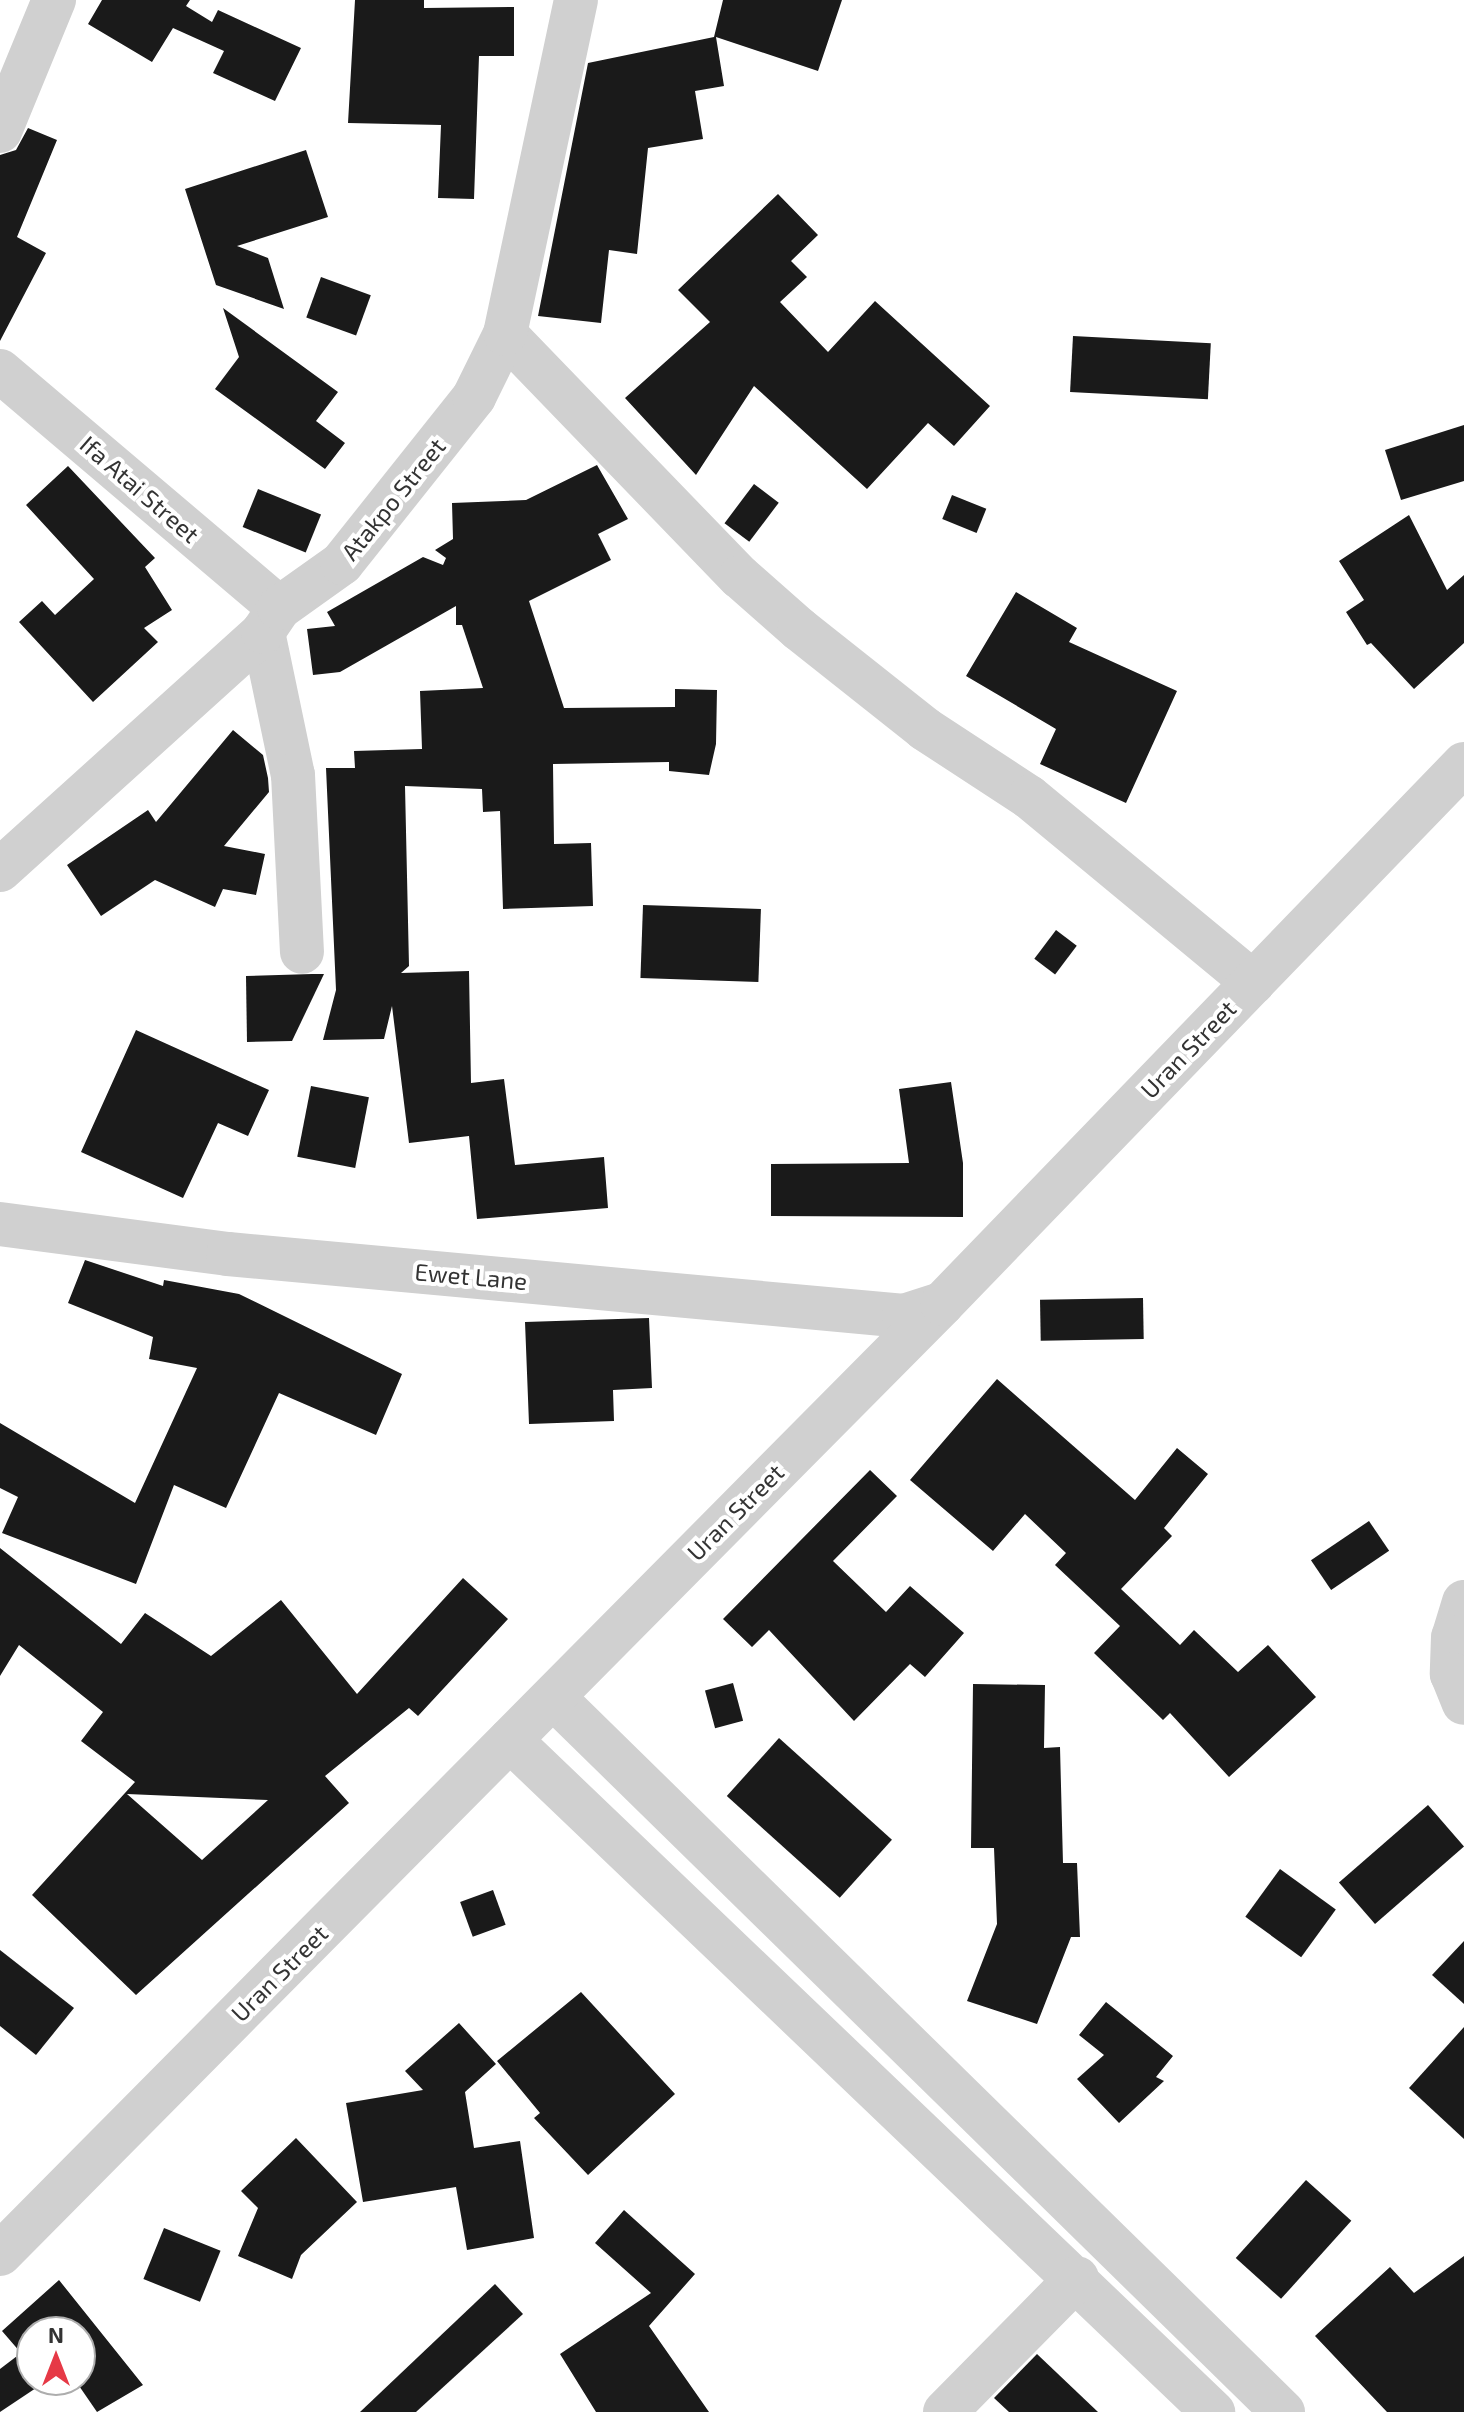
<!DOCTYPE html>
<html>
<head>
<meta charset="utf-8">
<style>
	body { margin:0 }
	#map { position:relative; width:1464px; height:2412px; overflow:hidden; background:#fff; font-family:"Exo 2",sans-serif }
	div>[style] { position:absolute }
	.building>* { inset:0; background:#1a1a1a; transform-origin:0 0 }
	.minor>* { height:44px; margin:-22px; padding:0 22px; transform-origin:22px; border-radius:22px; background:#d0d0d0 }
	span { translate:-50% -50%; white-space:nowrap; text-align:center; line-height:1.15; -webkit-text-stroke:8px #fff; paint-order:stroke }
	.street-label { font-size:24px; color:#333 }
	.north { position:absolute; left:16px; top:2316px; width:80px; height:80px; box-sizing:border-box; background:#fff; border:2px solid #adadad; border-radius:50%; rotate:0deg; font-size:22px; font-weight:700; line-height:32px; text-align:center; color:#333 }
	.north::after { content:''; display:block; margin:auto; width:28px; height:36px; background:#e63946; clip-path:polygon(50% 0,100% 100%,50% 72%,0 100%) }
</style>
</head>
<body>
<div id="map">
	<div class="building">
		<i style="clip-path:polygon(102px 0,190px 0,186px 6px,212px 22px,218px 10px,301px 48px,275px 101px,213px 73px,224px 51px,173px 28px,152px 62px,88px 24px)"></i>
		<i style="clip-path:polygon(355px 0,424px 0,424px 8px,514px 7px,514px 56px,479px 56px,474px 199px,438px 198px,441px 125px,348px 123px)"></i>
		<i style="clip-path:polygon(723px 0,842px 0,818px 71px,716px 37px,724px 86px,695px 91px,703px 139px,648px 148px,637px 254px,609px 250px,601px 323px,538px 316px,588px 63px,714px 37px)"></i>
		<i style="clip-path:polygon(28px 128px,57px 140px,17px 237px,46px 253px,0 341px,0 155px,16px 150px)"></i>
		<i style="clip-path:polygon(306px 150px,328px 217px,237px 246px,268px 258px,284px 309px,216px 285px,185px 189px)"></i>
		<i style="clip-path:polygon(778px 194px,818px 235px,791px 261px,807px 277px,780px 302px,828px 352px,875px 301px,990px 406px,954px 446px,928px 423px,867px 489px,754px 386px,696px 475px,625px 398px,710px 322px,678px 290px)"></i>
		<i style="left:321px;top:277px;width:53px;height:43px;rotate:20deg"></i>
		<i style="clip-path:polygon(223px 308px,338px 392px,316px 421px,345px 443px,325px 469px,215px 389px,239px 357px)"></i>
		<i style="left:1073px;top:336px;width:138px;height:56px;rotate:3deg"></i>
		<i style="clip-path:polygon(1464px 425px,1464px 481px,1401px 500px,1385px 450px)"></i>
		<i style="clip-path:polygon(597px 465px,628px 519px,598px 534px,611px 560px,529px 601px,564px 708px,675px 707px,675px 689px,717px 690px,716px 744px,709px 775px,669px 771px,669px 762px,553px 764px,554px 844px,591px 843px,593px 906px,503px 909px,500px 811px,483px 812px,482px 789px,405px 786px,409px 966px,401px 973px,469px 971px,471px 1083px,504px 1079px,515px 1165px,604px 1157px,608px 1208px,477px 1219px,469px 1136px,409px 1143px,392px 1006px,384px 1039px,323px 1040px,336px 990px,326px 768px,355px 768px,354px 751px,422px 749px,420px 691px,483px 688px,462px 625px,456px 625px,456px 606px,340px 672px,313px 675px,307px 629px,335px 626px,327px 612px,423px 557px,443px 565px,446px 558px,435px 550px,453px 539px,452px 503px,526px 500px)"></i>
		<i style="clip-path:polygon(68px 466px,155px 558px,145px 567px,172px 610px,144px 628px,158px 642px,93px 702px,19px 622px,42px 601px,55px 615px,94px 579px,26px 505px)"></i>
		<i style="left:754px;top:484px;width:31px;height:49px;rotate:37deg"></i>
		<i style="left:258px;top:489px;width:68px;height:41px;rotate:22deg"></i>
		<i style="left:952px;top:495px;width:37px;height:26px;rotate:22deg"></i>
		<i style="clip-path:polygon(1409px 515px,1447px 590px,1464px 575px,1464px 643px,1414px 689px,1371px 643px,1367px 645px,1346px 612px,1364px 600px,1339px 561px)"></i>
		<i style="clip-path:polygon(1016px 592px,1077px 628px,1069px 642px,1177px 691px,1126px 803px,1040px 764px,1056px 729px,966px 676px)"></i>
		<i style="clip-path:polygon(233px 730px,263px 755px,268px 778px,269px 792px,224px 846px,265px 854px,256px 895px,223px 889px,215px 907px,155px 880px,101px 916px,67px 865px,148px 810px,156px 822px)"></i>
		<i style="left:643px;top:905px;width:118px;height:73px;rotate:2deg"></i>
		<i style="left:1056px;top:930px;width:26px;height:36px;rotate:37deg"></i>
		<i style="clip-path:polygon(312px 974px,324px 974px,292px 1041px,247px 1042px,246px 976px)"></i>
		<i style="clip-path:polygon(136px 1030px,269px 1090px,248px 1136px,218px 1123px,183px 1198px,81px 1152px)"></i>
		<i style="clip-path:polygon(951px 1082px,963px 1163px,963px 1217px,771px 1216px,771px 1164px,909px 1163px,899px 1089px)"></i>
		<i style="left:311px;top:1086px;width:59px;height:72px;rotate:11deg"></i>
		<i style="clip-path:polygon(85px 1260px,163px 1286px,164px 1280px,239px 1294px,402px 1374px,376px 1435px,279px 1393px,226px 1508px,174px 1485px,136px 1584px,2px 1533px,18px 1497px,0 1488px,0 1423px,135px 1503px,197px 1368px,149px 1359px,153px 1337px,68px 1303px)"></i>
		<i style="left:1143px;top:1298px;width:41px;height:103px;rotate:89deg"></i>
		<i style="clip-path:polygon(649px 1318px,652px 1388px,613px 1390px,614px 1421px,529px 1424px,525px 1322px)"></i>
		<i style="clip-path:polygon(997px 1379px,1135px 1500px,1177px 1448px,1208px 1474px,1164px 1528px,1172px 1536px,1121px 1589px,1180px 1645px,1194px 1630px,1238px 1672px,1268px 1645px,1316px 1697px,1229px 1777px,1170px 1713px,1163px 1720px,1094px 1653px,1120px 1626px,1055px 1565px,1066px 1553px,1025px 1514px,993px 1551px,910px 1480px)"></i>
		<i style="clip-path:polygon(870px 1470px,897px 1496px,833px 1561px,886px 1612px,910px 1586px,964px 1633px,925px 1677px,910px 1664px,854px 1721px,769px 1630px,752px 1647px,723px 1619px)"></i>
		<i style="left:1369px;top:1521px;width:36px;height:70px;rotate:56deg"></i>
		<i style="clip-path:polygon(evenodd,0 1548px,121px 1644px,145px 1613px,211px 1656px,281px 1600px,357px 1694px,463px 1578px,508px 1619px,418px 1716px,409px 1708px,325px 1776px,349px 1803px,136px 1995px,32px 1895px,135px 1782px,81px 1741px,103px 1712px,19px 1645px,0 1676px,0 1548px,127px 1794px,268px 1800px,202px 1860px,127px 1794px)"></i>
		<i style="left:733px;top:1683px;width:39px;height:29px;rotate:75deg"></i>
		<i style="clip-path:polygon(973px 1684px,1045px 1685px,1044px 1748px,1060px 1747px,1063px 1863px,1077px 1863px,1080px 1937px,1071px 1937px,1037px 2024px,967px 2001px,997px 1924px,994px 1848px,971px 1848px)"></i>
		<i style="left:779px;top:1738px;width:152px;height:78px;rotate:42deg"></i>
		<i style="left:1428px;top:1805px;width:55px;height:118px;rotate:49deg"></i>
		<i style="left:1280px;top:1869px;width:69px;height:59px;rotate:36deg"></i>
		<i style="left:493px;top:1890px;width:37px;height:35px;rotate:70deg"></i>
		<i style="clip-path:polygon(1464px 1941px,1464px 2004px,1432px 1975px)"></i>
		<i style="clip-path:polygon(0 1950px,74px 2008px,36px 2055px,0 2026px)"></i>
		<i style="clip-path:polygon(581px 1992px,675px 2094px,588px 2175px,534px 2118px,540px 2113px,497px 2061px)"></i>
		<i style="clip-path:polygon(1106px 2002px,1173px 2056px,1156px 2077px,1164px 2081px,1119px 2123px,1077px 2079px,1104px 2055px,1079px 2035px)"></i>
		<i style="clip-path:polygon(459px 2023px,496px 2064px,465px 2092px,474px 2148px,520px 2141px,534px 2238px,467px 2250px,456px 2187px,363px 2202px,346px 2103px,423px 2090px,405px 2071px)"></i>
		<i style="clip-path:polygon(1464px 2027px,1464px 2139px,1409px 2088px)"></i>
		<i style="clip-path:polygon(296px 2138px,357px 2202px,301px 2255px,292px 2279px,238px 2256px,258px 2208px,241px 2191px)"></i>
		<i style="left:1306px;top:2180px;width:61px;height:105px;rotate:42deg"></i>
		<i style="clip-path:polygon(624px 2210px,695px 2274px,649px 2326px,709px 2412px,596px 2412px,560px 2354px,651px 2293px,595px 2243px)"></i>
		<i style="left:164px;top:2228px;width:61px;height:55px;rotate:22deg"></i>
		<i style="clip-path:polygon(1464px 2256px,1464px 2412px,1387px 2412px,1315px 2336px,1390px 2267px,1414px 2293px)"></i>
		<i style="clip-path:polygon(59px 2280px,143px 2385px,97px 2412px,75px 2380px,80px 2380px,80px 2332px,32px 2332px,32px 2380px,48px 2380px,0 2412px,0 2369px,21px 2353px,2px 2331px)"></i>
		<i style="clip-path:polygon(495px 2284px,523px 2314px,416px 2412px,360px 2412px)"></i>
		<i style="clip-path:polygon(1037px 2354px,1098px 2412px,1009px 2412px,994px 2398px)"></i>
	</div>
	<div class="minor">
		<i style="left:0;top:131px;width:142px;rotate:-67.6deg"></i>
		<i style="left:505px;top:334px;width:338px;rotate:46deg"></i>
		<i style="left:740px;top:577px;width:79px;rotate:41.4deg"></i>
		<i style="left:799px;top:629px;width:161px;rotate:38.4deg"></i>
		<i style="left:925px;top:729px;width:124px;rotate:33.2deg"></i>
		<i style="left:1029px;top:797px;width:291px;rotate:39.6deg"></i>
		<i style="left:0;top:371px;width:366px;rotate:40.3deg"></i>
		<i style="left:263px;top:632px;width:146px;rotate:78.2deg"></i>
		<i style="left:293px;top:775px;width:177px;rotate:87.1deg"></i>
		<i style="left:0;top:870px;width:355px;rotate:-42.1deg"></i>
		<i style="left:263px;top:632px;width:29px;rotate:-56deg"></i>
		<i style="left:279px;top:608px;width:77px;rotate:-35.5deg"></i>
		<i style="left:342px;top:563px;width:212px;rotate:-51.5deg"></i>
		<i style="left:474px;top:397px;width:70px;rotate:-63.8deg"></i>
		<i style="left:505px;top:334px;width:341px;rotate:-78deg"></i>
		<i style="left:0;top:1224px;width:230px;rotate:7.5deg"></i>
		<i style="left:228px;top:1254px;width:679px;rotate:5.24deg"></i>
		<i style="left:904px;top:1316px;width:40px;rotate:-18deg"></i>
		<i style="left:1464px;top:1602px;width:37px;rotate:107deg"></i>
		<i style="left:1453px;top:1637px;width:37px;rotate:92deg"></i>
		<i style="left:1452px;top:1674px;width:31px;rotate:68deg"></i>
		<i style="left:553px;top:1697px;width:1022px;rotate:44.41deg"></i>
		<i style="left:510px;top:1740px;width:973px;rotate:43.71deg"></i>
		<i style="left:0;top:2254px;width:1338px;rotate:-45.24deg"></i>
		<i style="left:942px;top:1304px;width:751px;rotate:-45.97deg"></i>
		<i style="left:945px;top:2412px;width:188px;rotate:-45.4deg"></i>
	</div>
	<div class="street-label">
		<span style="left:140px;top:489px;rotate:41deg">Ifa Atai Street</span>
		<span style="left:393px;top:499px;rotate:-51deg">Atakpo Street</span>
		<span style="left:1188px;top:1049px;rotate:-46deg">Uran Street</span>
		<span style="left:471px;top:1276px;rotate:5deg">Ewet Lane</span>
		<span style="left:735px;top:1512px;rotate:-45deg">Uran Street</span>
		<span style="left:279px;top:1973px;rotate:-45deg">Uran Street</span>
	</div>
	<div class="north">N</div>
</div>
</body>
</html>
